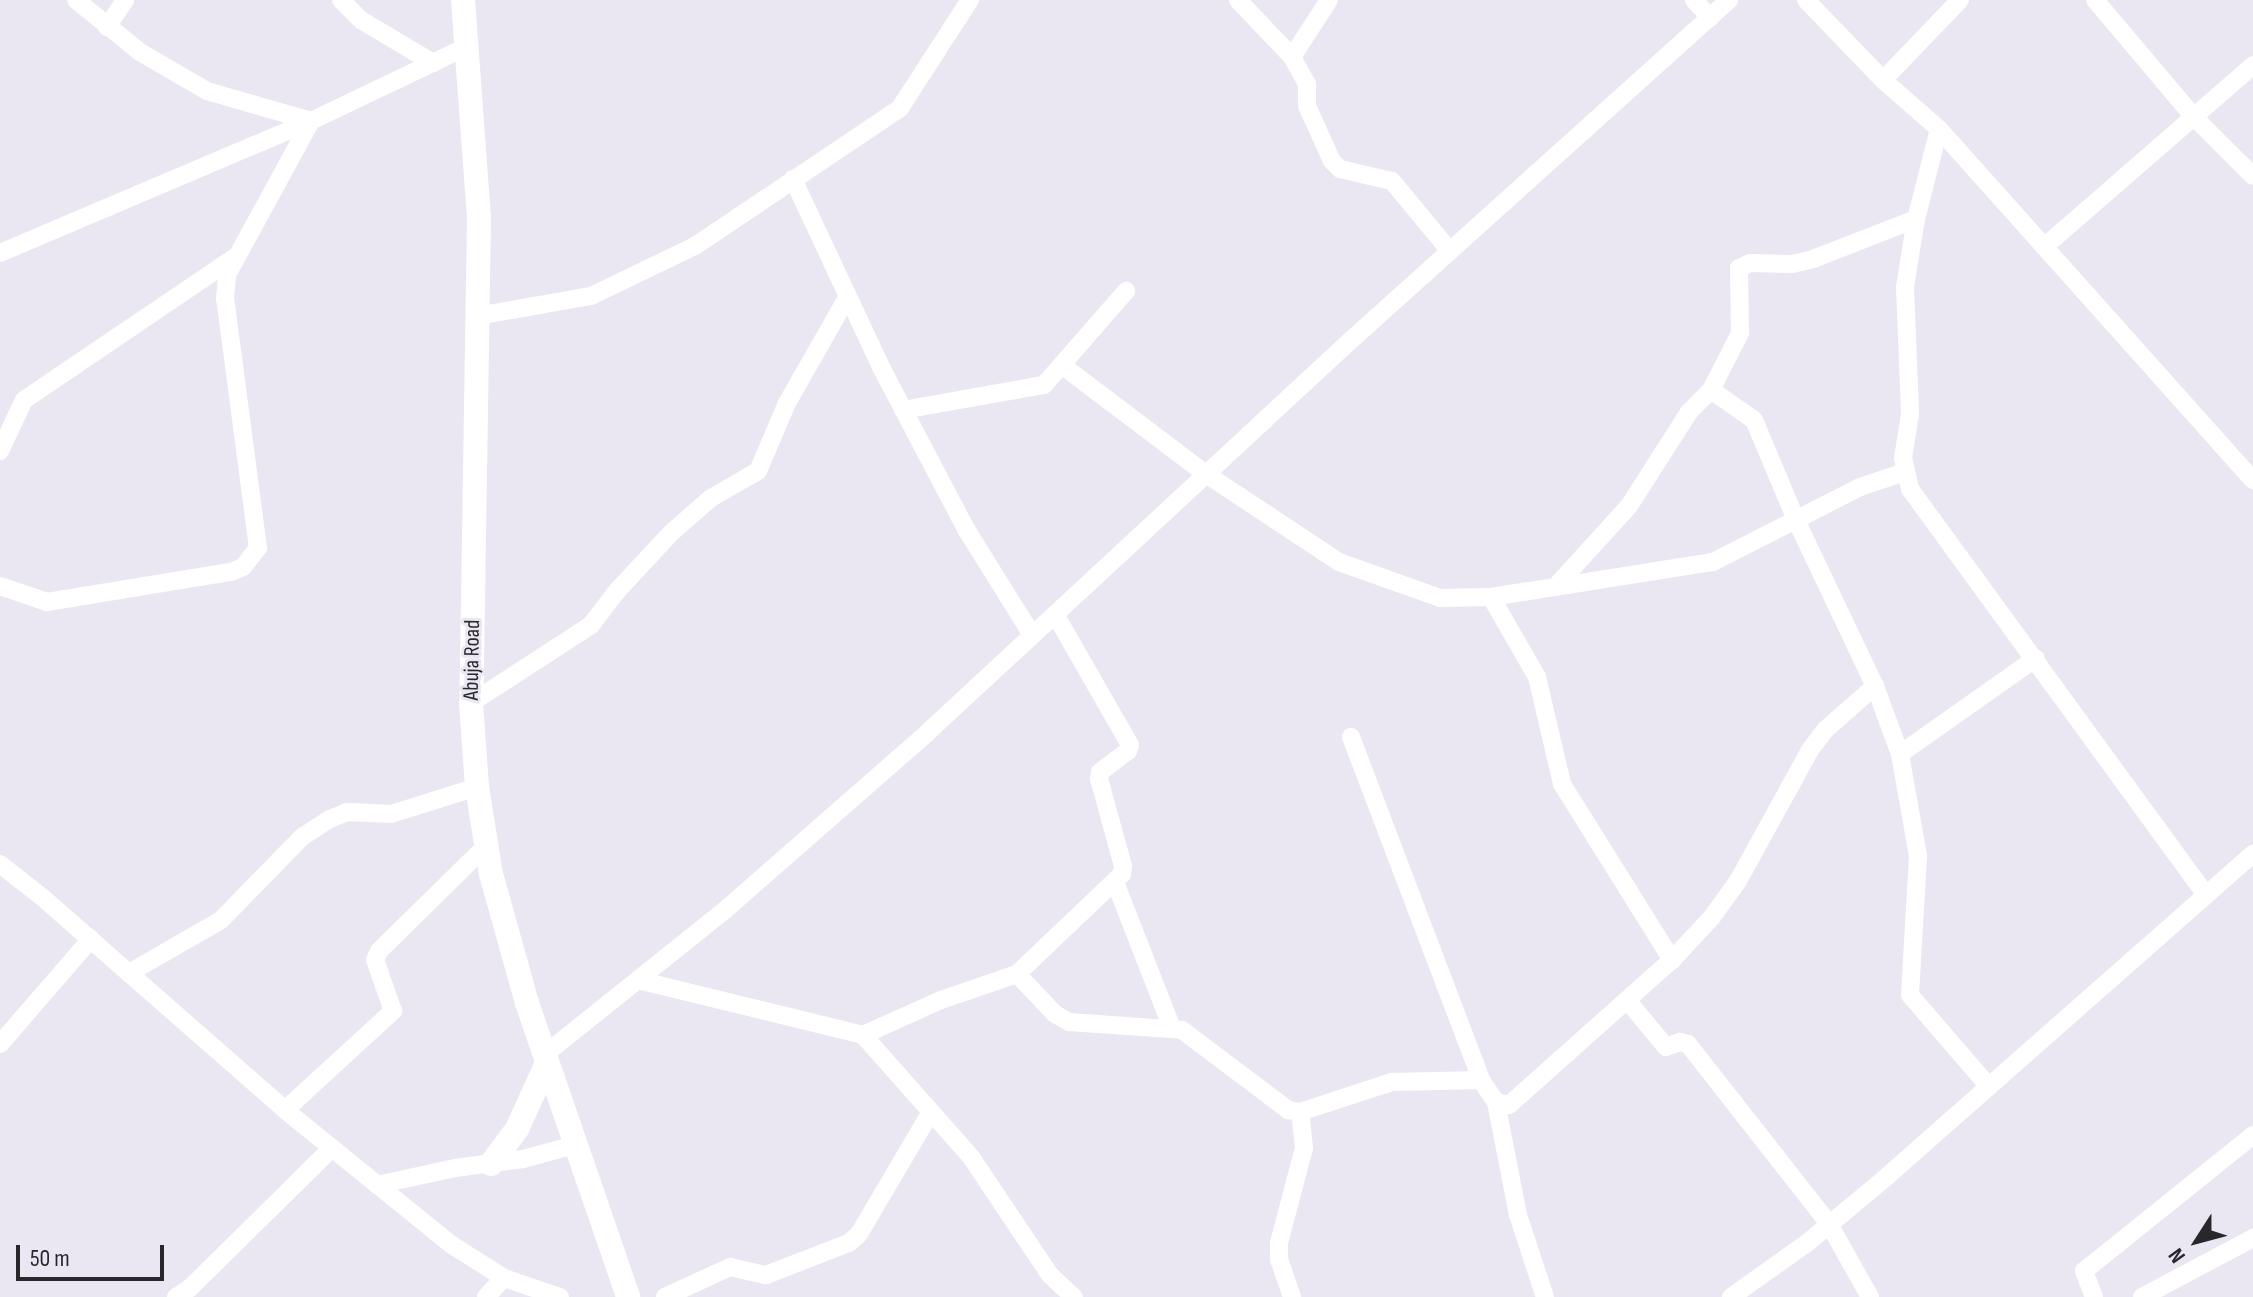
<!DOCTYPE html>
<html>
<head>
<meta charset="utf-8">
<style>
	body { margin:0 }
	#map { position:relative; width:2253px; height:1297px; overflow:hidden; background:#eae7f3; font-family:"Sofia Sans Condensed",sans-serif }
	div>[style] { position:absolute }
	.minor>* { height:18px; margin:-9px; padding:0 9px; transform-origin:9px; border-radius:9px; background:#fff }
	.major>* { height:24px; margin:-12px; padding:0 12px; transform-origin:12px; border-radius:12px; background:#fff }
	span { translate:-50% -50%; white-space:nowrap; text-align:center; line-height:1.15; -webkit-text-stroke:6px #eae7f3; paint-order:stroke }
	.street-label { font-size:22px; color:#28272b }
	.north { position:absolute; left:2157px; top:1201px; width:80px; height:80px; -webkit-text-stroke:6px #eae7f3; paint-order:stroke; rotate:234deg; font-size:22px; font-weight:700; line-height:32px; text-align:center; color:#28272b }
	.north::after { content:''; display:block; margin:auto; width:28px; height:36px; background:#28272b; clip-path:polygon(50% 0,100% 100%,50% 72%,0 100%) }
	.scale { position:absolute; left:16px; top:1245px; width:148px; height:36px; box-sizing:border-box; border:4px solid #28272b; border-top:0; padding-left:10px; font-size:24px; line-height:28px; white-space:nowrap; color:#28272b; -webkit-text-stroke:6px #eae7f3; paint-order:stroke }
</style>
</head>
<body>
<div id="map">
	<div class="minor">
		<i style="left:341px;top:0;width:28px;rotate:45deg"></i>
		<i style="left:361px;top:20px;width:84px;rotate:30.8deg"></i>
		<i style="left:1238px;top:0;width:79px;rotate:46.5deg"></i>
		<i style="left:1292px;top:57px;width:31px;rotate:61deg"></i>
		<i style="left:1307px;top:84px;width:22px;rotate:90deg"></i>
		<i style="left:1307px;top:106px;width:60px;rotate:65.6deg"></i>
		<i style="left:1332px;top:161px;width:11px;rotate:45deg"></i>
		<i style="left:1340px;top:169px;width:53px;rotate:13deg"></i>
		<i style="left:1392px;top:181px;width:91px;rotate:50.4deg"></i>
		<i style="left:1694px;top:0;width:24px;rotate:48deg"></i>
		<i style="left:1806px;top:0;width:111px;rotate:46.1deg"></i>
		<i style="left:1883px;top:80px;width:74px;rotate:41.2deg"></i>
		<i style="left:1939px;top:129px;width:93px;rotate:104.3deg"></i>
		<i style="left:1916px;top:219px;width:69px;rotate:99.2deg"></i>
		<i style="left:1905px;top:287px;width:127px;rotate:87.7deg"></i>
		<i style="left:1910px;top:414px;width:45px;rotate:99deg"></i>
		<i style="left:1903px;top:458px;width:32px;rotate:77deg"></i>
		<i style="left:1910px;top:489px;width:502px;rotate:53.91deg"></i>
		<i style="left:2095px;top:0;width:153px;rotate:49.8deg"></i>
		<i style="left:2194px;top:117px;width:83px;rotate:45deg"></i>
		<i style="left:107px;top:27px;width:32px;rotate:-56deg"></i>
		<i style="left:1292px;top:57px;width:68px;rotate:-57deg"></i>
		<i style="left:1883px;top:80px;width:111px;rotate:-46.1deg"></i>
		<i style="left:1939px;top:129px;width:471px;rotate:48.2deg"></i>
		<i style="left:793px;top:179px;width:210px;rotate:64.9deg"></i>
		<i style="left:882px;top:369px;width:181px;rotate:62.3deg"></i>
		<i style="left:966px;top:529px;width:125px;rotate:58.1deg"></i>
		<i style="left:2044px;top:247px;width:277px;rotate:-41deg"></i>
		<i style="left:0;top:253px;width:338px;rotate:-23deg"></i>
		<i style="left:311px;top:121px;width:172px;rotate:-25.5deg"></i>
		<i style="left:477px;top:316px;width:116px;rotate:-10deg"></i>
		<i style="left:591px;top:296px;width:115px;rotate:-25.7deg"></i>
		<i style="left:695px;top:246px;width:247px;rotate:-33.9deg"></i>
		<i style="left:900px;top:108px;width:129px;rotate:-57.1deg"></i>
		<i style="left:1063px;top:366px;width:179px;rotate:37.1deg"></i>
		<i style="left:1206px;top:474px;width:159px;rotate:33.5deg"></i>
		<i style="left:1339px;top:562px;width:107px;rotate:19.6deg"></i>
		<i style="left:1440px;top:598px;width:51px;rotate:-1.1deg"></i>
		<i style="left:1491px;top:597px;width:225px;rotate:-9deg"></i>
		<i style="left:1713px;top:562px;width:165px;rotate:-27deg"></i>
		<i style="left:1860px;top:487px;width:47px;rotate:-18.4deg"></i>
		<i style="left:1711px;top:390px;width:52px;rotate:34.9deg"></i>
		<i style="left:1754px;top:420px;width:108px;rotate:67.2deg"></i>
		<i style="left:1796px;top:520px;width:184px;rotate:64.6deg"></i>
		<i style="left:1875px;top:686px;width:72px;rotate:69.8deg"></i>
		<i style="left:1900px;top:754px;width:104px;rotate:80deg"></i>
		<i style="left:1918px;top:856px;width:139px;rotate:93.3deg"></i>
		<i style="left:1910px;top:995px;width:121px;rotate:49.3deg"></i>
		<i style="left:903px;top:410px;width:143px;rotate:-10.1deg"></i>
		<i style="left:1044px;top:385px;width:125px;rotate:-48.9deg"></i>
		<i style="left:0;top:451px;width:56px;rotate:-64.8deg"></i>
		<i style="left:24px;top:400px;width:254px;rotate:-34.1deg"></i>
		<i style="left:1557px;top:585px;width:107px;rotate:-47.7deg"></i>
		<i style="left:1629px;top:506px;width:112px;rotate:-57.4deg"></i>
		<i style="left:1689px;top:412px;width:31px;rotate:-45deg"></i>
		<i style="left:1711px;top:390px;width:64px;rotate:-63deg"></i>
		<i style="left:1740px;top:333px;width:65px;rotate:-90.9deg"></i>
		<i style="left:1739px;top:268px;width:12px;rotate:-24deg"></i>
		<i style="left:1750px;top:263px;width:42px;rotate:1.4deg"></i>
		<i style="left:1792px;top:264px;width:22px;rotate:-13deg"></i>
		<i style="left:1813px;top:259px;width:110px;rotate:-21.2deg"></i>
		<i style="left:0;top:586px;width:50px;rotate:18.8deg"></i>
		<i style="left:47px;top:602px;width:186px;rotate:-9.3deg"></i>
		<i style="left:231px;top:572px;width:13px;rotate:-23deg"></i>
		<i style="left:243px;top:567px;width:24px;rotate:-52deg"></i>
		<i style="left:258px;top:548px;width:251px;rotate:-97.5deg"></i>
		<i style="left:225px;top:299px;width:24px;rotate:-85deg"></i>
		<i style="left:227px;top:275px;width:175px;rotate:-61.4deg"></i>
		<i style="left:311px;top:121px;width:108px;rotate:-163.9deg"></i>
		<i style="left:207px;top:91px;width:78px;rotate:-149.8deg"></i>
		<i style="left:140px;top:52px;width:82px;rotate:-140.9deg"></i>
		<i style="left:1491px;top:597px;width:92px;rotate:60.1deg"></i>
		<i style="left:1537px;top:677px;width:110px;rotate:76.8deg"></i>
		<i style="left:1562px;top:784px;width:208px;rotate:58deg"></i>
		<i style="left:471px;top:703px;width:143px;rotate:-33deg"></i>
		<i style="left:591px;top:625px;width:43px;rotate:-52.6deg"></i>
		<i style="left:617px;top:591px;width:79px;rotate:-47deg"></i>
		<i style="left:671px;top:533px;width:53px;rotate:-41.2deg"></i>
		<i style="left:711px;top:498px;width:54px;rotate:-29.9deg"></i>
		<i style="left:758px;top:471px;width:74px;rotate:-66.9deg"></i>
		<i style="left:787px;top:403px;width:121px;rotate:-60.3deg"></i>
		<i style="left:1351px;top:737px;width:367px;rotate:69.2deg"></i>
		<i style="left:1481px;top:1080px;width:27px;rotate:56deg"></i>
		<i style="left:1496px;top:1102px;width:115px;rotate:79deg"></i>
		<i style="left:1518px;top:1215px;width:86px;rotate:71.8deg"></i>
		<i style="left:1900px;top:754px;width:166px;rotate:-35.2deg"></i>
		<i style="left:0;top:864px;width:53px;rotate:38.2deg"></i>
		<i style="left:42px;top:897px;width:323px;rotate:41.2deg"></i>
		<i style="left:285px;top:1110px;width:215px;rotate:39deg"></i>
		<i style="left:452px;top:1245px;width:62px;rotate:32.4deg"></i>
		<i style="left:504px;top:1278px;width:59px;rotate:18.7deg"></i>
		<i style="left:1115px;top:882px;width:157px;rotate:68.7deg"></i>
		<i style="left:129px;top:973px;width:106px;rotate:-29.9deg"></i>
		<i style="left:221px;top:920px;width:116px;rotate:-45.7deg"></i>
		<i style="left:302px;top:837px;width:33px;rotate:-33deg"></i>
		<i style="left:330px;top:819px;width:18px;rotate:-22deg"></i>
		<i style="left:347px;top:812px;width:44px;rotate:2.6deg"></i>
		<i style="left:391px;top:814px;width:90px;rotate:-17.4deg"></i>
		<i style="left:1017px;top:974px;width:55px;rotate:46.5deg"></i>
		<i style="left:1055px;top:1014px;width:16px;rotate:30deg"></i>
		<i style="left:1069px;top:1022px;width:113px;rotate:4deg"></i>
		<i style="left:1182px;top:1030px;width:133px;rotate:37deg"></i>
		<i style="left:1288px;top:1110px;width:12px;rotate:9deg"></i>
		<i style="left:1300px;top:1112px;width:97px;rotate:-18.1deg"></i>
		<i style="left:1392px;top:1082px;width:89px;rotate:-1.3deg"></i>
		<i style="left:638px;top:980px;width:232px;rotate:13.7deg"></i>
		<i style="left:863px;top:1035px;width:163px;rotate:48.5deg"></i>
		<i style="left:971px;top:1157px;width:142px;rotate:56.2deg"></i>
		<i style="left:1050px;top:1275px;width:33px;rotate:43deg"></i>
		<i style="left:1627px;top:1000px;width:61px;rotate:50.3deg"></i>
		<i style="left:1666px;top:1047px;width:15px;rotate:-20deg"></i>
		<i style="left:1680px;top:1042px;width:8px;rotate:14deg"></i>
		<i style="left:1688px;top:1044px;width:229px;rotate:51.9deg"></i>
		<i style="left:1829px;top:1224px;width:84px;rotate:60.7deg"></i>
		<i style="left:863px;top:1035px;width:85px;rotate:-24.2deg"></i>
		<i style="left:941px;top:1000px;width:80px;rotate:-18.9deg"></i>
		<i style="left:1017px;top:974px;width:145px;rotate:-43.6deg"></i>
		<i style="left:1122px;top:874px;width:8px;rotate:-83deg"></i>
		<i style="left:1123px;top:866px;width:90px;rotate:-105.4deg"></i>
		<i style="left:1099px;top:779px;width:7px;rotate:-82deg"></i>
		<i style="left:1100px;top:772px;width:35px;rotate:-37deg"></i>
		<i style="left:1128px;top:751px;width:6px;rotate:-72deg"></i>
		<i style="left:1130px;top:745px;width:151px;rotate:-119.8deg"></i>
		<i style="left:0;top:1044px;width:139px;rotate:-49.1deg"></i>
		<i style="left:544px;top:1055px;width:232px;rotate:-38.7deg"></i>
		<i style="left:725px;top:910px;width:270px;rotate:-41.2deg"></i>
		<i style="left:928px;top:732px;width:575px;rotate:-42.82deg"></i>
		<i style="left:1350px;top:341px;width:510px;rotate:-41.98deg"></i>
		<i style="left:1496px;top:1102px;width:13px;rotate:13deg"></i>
		<i style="left:1509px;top:1105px;width:218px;rotate:-41.7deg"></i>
		<i style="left:1672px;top:960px;width:59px;rotate:-47.1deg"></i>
		<i style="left:1712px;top:917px;width:44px;rotate:-54.2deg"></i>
		<i style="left:1738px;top:881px;width:149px;rotate:-61.2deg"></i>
		<i style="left:1810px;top:750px;width:25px;rotate:-53deg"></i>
		<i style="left:1825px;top:730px;width:67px;rotate:-41.3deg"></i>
		<i style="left:285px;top:1110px;width:147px;rotate:-42.5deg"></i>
		<i style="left:393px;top:1011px;width:54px;rotate:-109.4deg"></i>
		<i style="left:375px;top:960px;width:10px;rotate:-66deg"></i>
		<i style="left:379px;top:951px;width:150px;rotate:-44.5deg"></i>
		<i style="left:377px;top:1185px;width:80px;rotate:-12.3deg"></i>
		<i style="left:455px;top:1168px;width:69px;rotate:-7.5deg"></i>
		<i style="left:523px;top:1159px;width:54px;rotate:-15.1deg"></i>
		<i style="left:176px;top:1297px;width:17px;rotate:-33deg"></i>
		<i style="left:190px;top:1288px;width:199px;rotate:-44.6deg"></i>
		<i style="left:486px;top:1297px;width:26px;rotate:-47deg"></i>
		<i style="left:665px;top:1297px;width:72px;rotate:-24.8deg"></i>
		<i style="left:730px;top:1267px;width:37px;rotate:13deg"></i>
		<i style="left:766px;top:1275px;width:89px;rotate:-21.1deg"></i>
		<i style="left:849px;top:1243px;width:13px;rotate:-42deg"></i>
		<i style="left:859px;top:1234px;width:142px;rotate:-59.5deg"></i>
		<i style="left:1292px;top:1297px;width:39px;rotate:-109deg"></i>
		<i style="left:1279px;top:1260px;width:17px;rotate:-90deg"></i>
		<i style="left:1279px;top:1243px;width:98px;rotate:-75.3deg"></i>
		<i style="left:1304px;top:1148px;width:36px;rotate:-96deg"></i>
		<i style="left:1731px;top:1297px;width:93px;rotate:-35.4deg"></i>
		<i style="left:1807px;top:1243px;width:100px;rotate:-39.7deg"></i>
		<i style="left:1884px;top:1179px;width:492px;rotate:-41.4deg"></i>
		<i style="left:2094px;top:1297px;width:28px;rotate:-111deg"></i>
		<i style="left:2084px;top:1271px;width:217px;rotate:-38.8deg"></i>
		<i style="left:2142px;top:1297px;width:126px;rotate:-28deg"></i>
	</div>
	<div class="major">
		<i style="left:463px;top:0;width:219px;rotate:85.8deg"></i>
		<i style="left:479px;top:218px;width:485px;rotate:90.9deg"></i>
		<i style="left:471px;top:703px;width:84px;rotate:85.9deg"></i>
		<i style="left:477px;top:787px;width:88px;rotate:80.9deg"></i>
		<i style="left:491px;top:874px;width:134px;rotate:74.4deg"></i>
		<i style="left:527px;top:1003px;width:311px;rotate:71deg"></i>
		<i style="left:491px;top:1164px;width:44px;rotate:-53.4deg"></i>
		<i style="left:517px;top:1129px;width:72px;rotate:-65.6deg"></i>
	</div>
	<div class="street-label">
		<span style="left:472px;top:660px;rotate:-89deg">Abuja Road</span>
	</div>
	<div class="north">N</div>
	<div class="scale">50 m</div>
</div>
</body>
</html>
